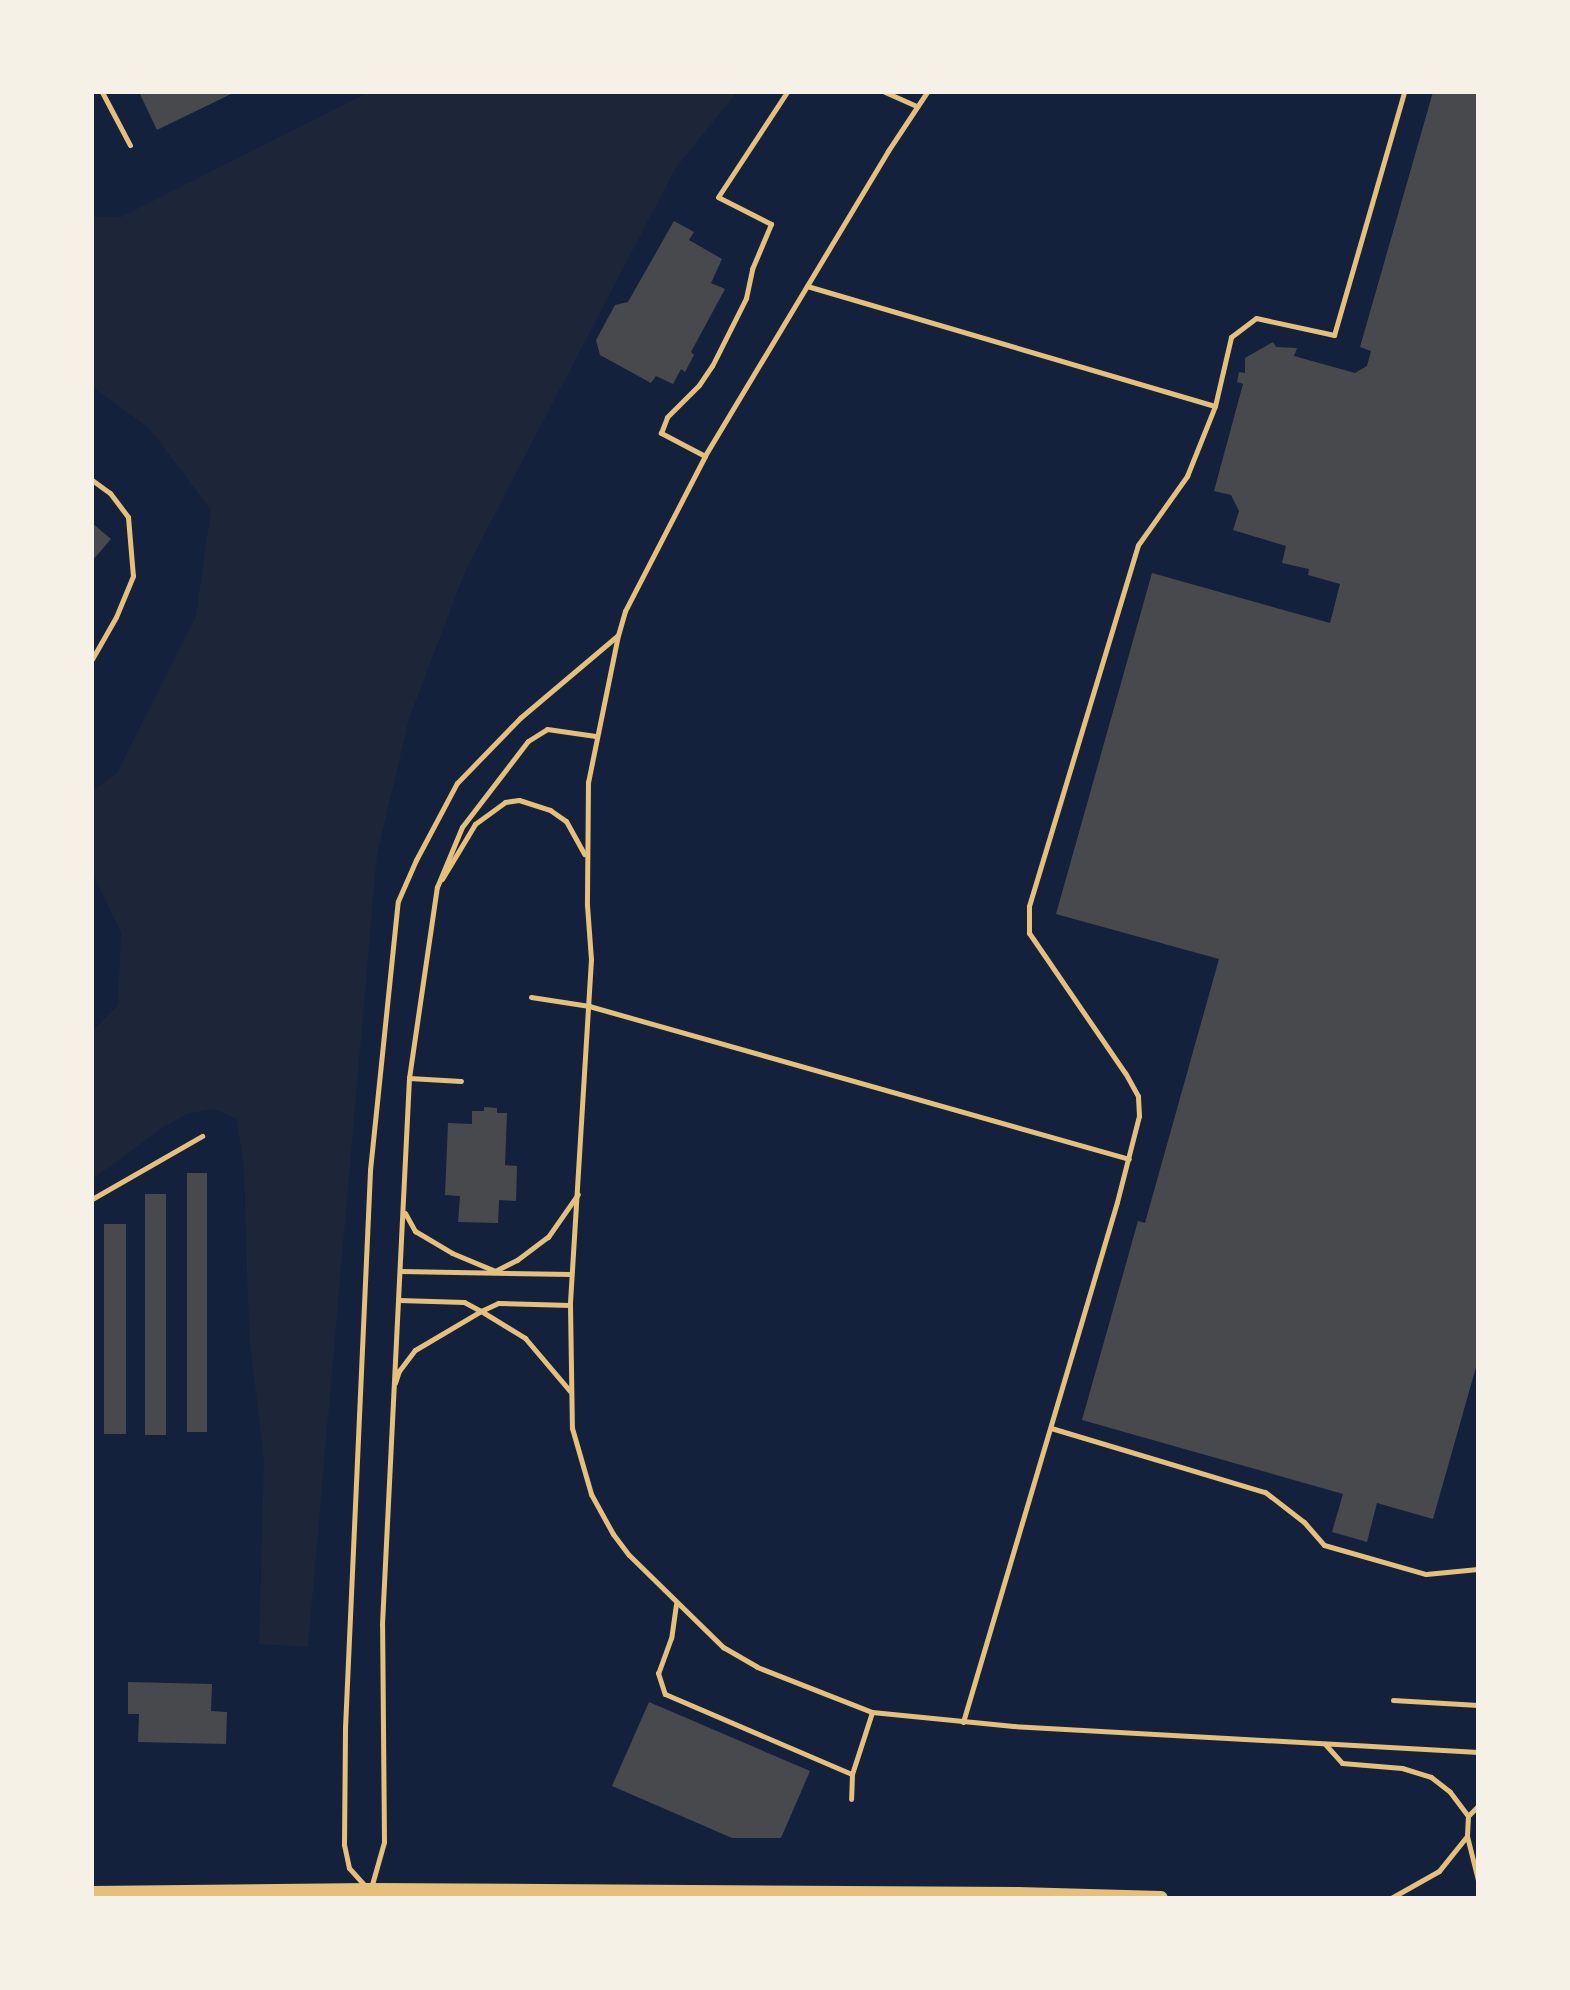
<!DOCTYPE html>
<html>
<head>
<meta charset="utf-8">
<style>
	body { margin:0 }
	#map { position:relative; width:1570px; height:1990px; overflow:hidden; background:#14213d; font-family:Roboto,sans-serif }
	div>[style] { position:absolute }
	.green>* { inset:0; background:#1d2539 }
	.building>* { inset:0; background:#48494c; transform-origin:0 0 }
	.service>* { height:5px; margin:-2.5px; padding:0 2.5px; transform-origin:2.5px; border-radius:2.5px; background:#e5c07b }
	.secondary>* { height:14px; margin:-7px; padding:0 7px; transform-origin:7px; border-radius:7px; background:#e5c07b }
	span { translate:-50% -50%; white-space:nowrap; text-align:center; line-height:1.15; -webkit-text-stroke:6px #f6f1e7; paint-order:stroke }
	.frame { position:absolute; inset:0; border:94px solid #f6f1e7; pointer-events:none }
</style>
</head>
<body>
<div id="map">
	<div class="green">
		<i style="clip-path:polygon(369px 92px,737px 92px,675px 169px,466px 569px,409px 719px,377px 854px,308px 1647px,259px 1644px,264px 1461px,249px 1333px,244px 1170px,237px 1119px,214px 1109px,189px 1113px,165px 1126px,92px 1179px,92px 1032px,118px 1005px,121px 932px,92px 873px,92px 791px,117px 773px,196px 616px,211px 510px,149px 428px,92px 387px,92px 217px,121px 217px)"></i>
	</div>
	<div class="building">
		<i style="clip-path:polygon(139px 92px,235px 92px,157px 130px)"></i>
		<i style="clip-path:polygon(1433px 92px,1478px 92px,1478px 1360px,1433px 1519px,1377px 1503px,1367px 1542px,1332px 1532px,1343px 1494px,1082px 1420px,1138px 1221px,1145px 1223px,1219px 959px,1056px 914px,1152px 573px,1330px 623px,1340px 584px,1308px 575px,1309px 569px,1282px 563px,1286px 546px,1233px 530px,1239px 511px,1231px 495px,1214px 491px,1243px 384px,1237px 382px,1239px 372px,1245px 373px,1245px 358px,1273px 342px,1276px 347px,1297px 348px,1294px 356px,1355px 373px,1367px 366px,1371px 351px,1360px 347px)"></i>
		<i style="clip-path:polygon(674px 221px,694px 232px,689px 240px,722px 259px,711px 283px,725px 289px,691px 352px,694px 355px,685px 372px,681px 369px,673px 384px,656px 376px,651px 383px,600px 355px,596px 340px,615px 305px,628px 302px)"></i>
		<i style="clip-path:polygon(92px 523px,111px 539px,92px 561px)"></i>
		<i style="clip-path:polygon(484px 1107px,497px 1108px,497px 1113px,507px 1113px,505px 1165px,517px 1166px,516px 1201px,499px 1200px,498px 1223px,458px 1222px,460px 1196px,445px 1195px,448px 1123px,472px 1124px,472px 1111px,484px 1111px)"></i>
		<i style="left:187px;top:1173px;width:20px;height:259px"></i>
		<i style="left:145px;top:1194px;width:21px;height:241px"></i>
		<i style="left:104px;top:1224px;width:22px;height:210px"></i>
		<i style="clip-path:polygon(128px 1682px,212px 1684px,211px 1711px,227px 1712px,226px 1744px,138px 1742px,139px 1714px,128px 1714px)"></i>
		<i style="clip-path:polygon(649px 1702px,810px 1771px,781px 1838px,732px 1838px,612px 1786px)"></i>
	</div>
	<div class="service">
		<i style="left:102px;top:92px;width:60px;rotate:62.2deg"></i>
		<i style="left:885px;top:92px;width:35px;rotate:24deg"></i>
		<i style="left:927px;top:92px;width:71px;rotate:123.5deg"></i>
		<i style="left:888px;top:151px;width:356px;rotate:121deg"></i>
		<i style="left:705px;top:456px;width:174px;rotate:117.3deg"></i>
		<i style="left:625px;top:611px;width:25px;rotate:106deg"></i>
		<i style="left:618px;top:635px;width:150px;rotate:101.5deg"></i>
		<i style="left:588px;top:782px;width:123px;rotate:90.5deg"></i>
		<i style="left:587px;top:905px;width:54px;rotate:85.8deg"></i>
		<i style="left:591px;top:959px;width:347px;rotate:93.5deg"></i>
		<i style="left:570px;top:1305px;width:123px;rotate:89.1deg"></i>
		<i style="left:572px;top:1428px;width:69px;rotate:73.9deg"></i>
		<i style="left:591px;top:1494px;width:46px;rotate:61.2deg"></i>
		<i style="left:613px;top:1534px;width:26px;rotate:53deg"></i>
		<i style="left:629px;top:1555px;width:132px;rotate:44.4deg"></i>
		<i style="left:723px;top:1647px;width:39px;rotate:30deg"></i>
		<i style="left:757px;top:1667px;width:123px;rotate:21.4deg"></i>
		<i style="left:872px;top:1712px;width:142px;rotate:5.7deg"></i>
		<i style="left:1013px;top:1726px;width:466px;rotate:3.2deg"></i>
		<i style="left:807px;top:286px;width:425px;rotate:16.4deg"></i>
		<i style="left:1215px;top:406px;width:71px;rotate:-76.9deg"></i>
		<i style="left:1231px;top:337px;width:31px;rotate:-37deg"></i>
		<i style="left:1256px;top:318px;width:80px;rotate:12.3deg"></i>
		<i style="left:1334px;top:335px;width:253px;rotate:-73.9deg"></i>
		<i style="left:705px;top:456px;width:50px;rotate:-152.4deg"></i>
		<i style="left:661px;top:433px;width:17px;rotate:-69deg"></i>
		<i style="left:667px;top:417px;width:45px;rotate:-45deg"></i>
		<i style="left:699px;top:385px;width:23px;rotate:-56deg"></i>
		<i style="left:712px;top:366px;width:76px;rotate:-63.4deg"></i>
		<i style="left:746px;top:298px;width:30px;rotate:-78deg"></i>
		<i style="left:752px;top:269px;width:49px;rotate:-67.1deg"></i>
		<i style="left:771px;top:224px;width:59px;rotate:-153deg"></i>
		<i style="left:718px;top:197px;width:126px;rotate:-56.7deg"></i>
		<i style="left:92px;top:480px;width:22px;rotate:36deg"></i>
		<i style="left:110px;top:493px;width:30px;rotate:53deg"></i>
		<i style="left:128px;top:517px;width:59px;rotate:85.2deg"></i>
		<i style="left:133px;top:576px;width:44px;rotate:112.5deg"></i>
		<i style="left:116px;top:617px;width:48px;rotate:119.7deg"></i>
		<i style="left:442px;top:879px;width:64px;rotate:-59deg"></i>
		<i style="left:475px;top:824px;width:37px;rotate:-36deg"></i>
		<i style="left:505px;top:802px;width:14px;rotate:-8deg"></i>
		<i style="left:519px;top:800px;width:33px;rotate:18deg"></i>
		<i style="left:550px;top:810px;width:19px;rotate:35deg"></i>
		<i style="left:566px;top:821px;width:38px;rotate:61deg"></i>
		<i style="left:531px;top:997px;width:59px;rotate:8.8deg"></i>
		<i style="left:589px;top:1006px;width:561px;rotate:15.82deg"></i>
		<i style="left:409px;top:1078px;width:52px;rotate:3.3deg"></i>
		<i style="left:92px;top:1199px;width:127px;rotate:-29.8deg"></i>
		<i style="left:405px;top:1213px;width:21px;rotate:61deg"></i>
		<i style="left:415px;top:1231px;width:43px;rotate:30.7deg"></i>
		<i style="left:452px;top:1253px;width:47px;rotate:22.7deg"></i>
		<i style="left:495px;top:1271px;width:25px;rotate:-27deg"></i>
		<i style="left:517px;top:1260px;width:39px;rotate:-37deg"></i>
		<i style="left:548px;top:1237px;width:52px;rotate:-55.1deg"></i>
		<i style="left:400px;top:1271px;width:171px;rotate:1deg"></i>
		<i style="left:399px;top:1300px;width:65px;rotate:1.8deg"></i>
		<i style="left:464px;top:1302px;width:19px;rotate:28deg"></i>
		<i style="left:481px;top:1311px;width:19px;rotate:-25deg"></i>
		<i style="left:498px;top:1303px;width:72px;rotate:1.6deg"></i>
		<i style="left:395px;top:1383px;width:13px;rotate:-72deg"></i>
		<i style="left:399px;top:1371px;width:26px;rotate:-53deg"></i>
		<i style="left:415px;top:1350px;width:77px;rotate:-30.6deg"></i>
		<i style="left:481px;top:1311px;width:52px;rotate:31.5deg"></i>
		<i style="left:525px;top:1338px;width:70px;rotate:49.7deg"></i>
		<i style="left:1051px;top:1428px;width:223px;rotate:16.7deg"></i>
		<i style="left:1265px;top:1492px;width:49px;rotate:37.6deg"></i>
		<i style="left:1304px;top:1522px;width:30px;rotate:49deg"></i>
		<i style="left:1324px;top:1545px;width:106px;rotate:15.9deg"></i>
		<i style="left:1426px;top:1574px;width:52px;rotate:-5.5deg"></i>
		<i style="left:676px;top:1604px;width:34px;rotate:98deg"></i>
		<i style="left:671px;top:1638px;width:37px;rotate:110deg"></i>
		<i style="left:658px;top:1673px;width:22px;rotate:72deg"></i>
		<i style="left:665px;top:1694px;width:203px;rotate:23.2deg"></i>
		<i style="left:852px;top:1774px;width:25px;rotate:92deg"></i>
		<i style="left:1393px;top:1700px;width:85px;rotate:3.4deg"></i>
		<i style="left:963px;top:1722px;width:542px;rotate:-73.5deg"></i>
		<i style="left:1117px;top:1202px;width:89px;rotate:-75.7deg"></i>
		<i style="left:1139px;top:1116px;width:20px;rotate:-93deg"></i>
		<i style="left:1138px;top:1096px;width:26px;rotate:-119deg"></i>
		<i style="left:1125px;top:1073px;width:170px;rotate:-124.4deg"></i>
		<i style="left:1029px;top:933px;width:27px;rotate:-90deg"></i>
		<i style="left:1029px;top:906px;width:377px;rotate:-73.2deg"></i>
		<i style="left:1138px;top:545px;width:85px;rotate:-54.6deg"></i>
		<i style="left:1187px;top:476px;width:75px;rotate:-68.2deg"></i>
		<i style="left:1325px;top:1744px;width:25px;rotate:48deg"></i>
		<i style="left:1342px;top:1763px;width:60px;rotate:4.8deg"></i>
		<i style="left:1402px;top:1768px;width:30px;rotate:17deg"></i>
		<i style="left:1431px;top:1777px;width:24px;rotate:38deg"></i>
		<i style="left:1450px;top:1792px;width:30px;rotate:53deg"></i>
		<i style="left:1468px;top:1816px;width:20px;rotate:93deg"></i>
		<i style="left:1467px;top:1836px;width:45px;rotate:128.7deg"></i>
		<i style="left:1439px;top:1871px;width:55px;rotate:150.6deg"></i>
		<i style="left:852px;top:1774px;width:65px;rotate:-72.1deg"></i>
		<i style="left:1468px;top:1816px;width:14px;rotate:-45deg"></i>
		<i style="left:1467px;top:1836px;width:45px;rotate:76deg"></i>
		<i style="left:367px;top:1888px;width:27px;rotate:-132deg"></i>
		<i style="left:349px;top:1868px;width:24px;rotate:-102deg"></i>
		<i style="left:344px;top:1845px;width:117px;rotate:-89.5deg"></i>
		<i style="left:345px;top:1728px;width:559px;rotate:-87.43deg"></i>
		<i style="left:370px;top:1170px;width:270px;rotate:-84.1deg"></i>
		<i style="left:398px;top:901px;width:45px;rotate:-66.3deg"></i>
		<i style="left:416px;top:860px;width:87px;rotate:-62deg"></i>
		<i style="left:457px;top:783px;width:91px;rotate:-45.9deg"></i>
		<i style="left:520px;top:718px;width:127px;rotate:-40.2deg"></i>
		<i style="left:371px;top:1888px;width:48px;rotate:-74.2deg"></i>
		<i style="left:384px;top:1842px;width:218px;rotate:-90.5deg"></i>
		<i style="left:382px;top:1624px;width:547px;rotate:-87.17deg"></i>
		<i style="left:409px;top:1078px;width:193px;rotate:-81.7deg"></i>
		<i style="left:437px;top:887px;width:65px;rotate:-67.4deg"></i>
		<i style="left:462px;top:827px;width:108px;rotate:-52.5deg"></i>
		<i style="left:528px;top:741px;width:22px;rotate:-32deg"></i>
		<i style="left:547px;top:729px;width:49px;rotate:8.3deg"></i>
	</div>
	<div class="secondary">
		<i style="left:92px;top:1893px;width:278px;rotate:-0.6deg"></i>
		<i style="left:370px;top:1890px;width:648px;rotate:0.35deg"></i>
		<i style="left:1018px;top:1894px;width:143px;rotate:1.6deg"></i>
	</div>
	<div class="frame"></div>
</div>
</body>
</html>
